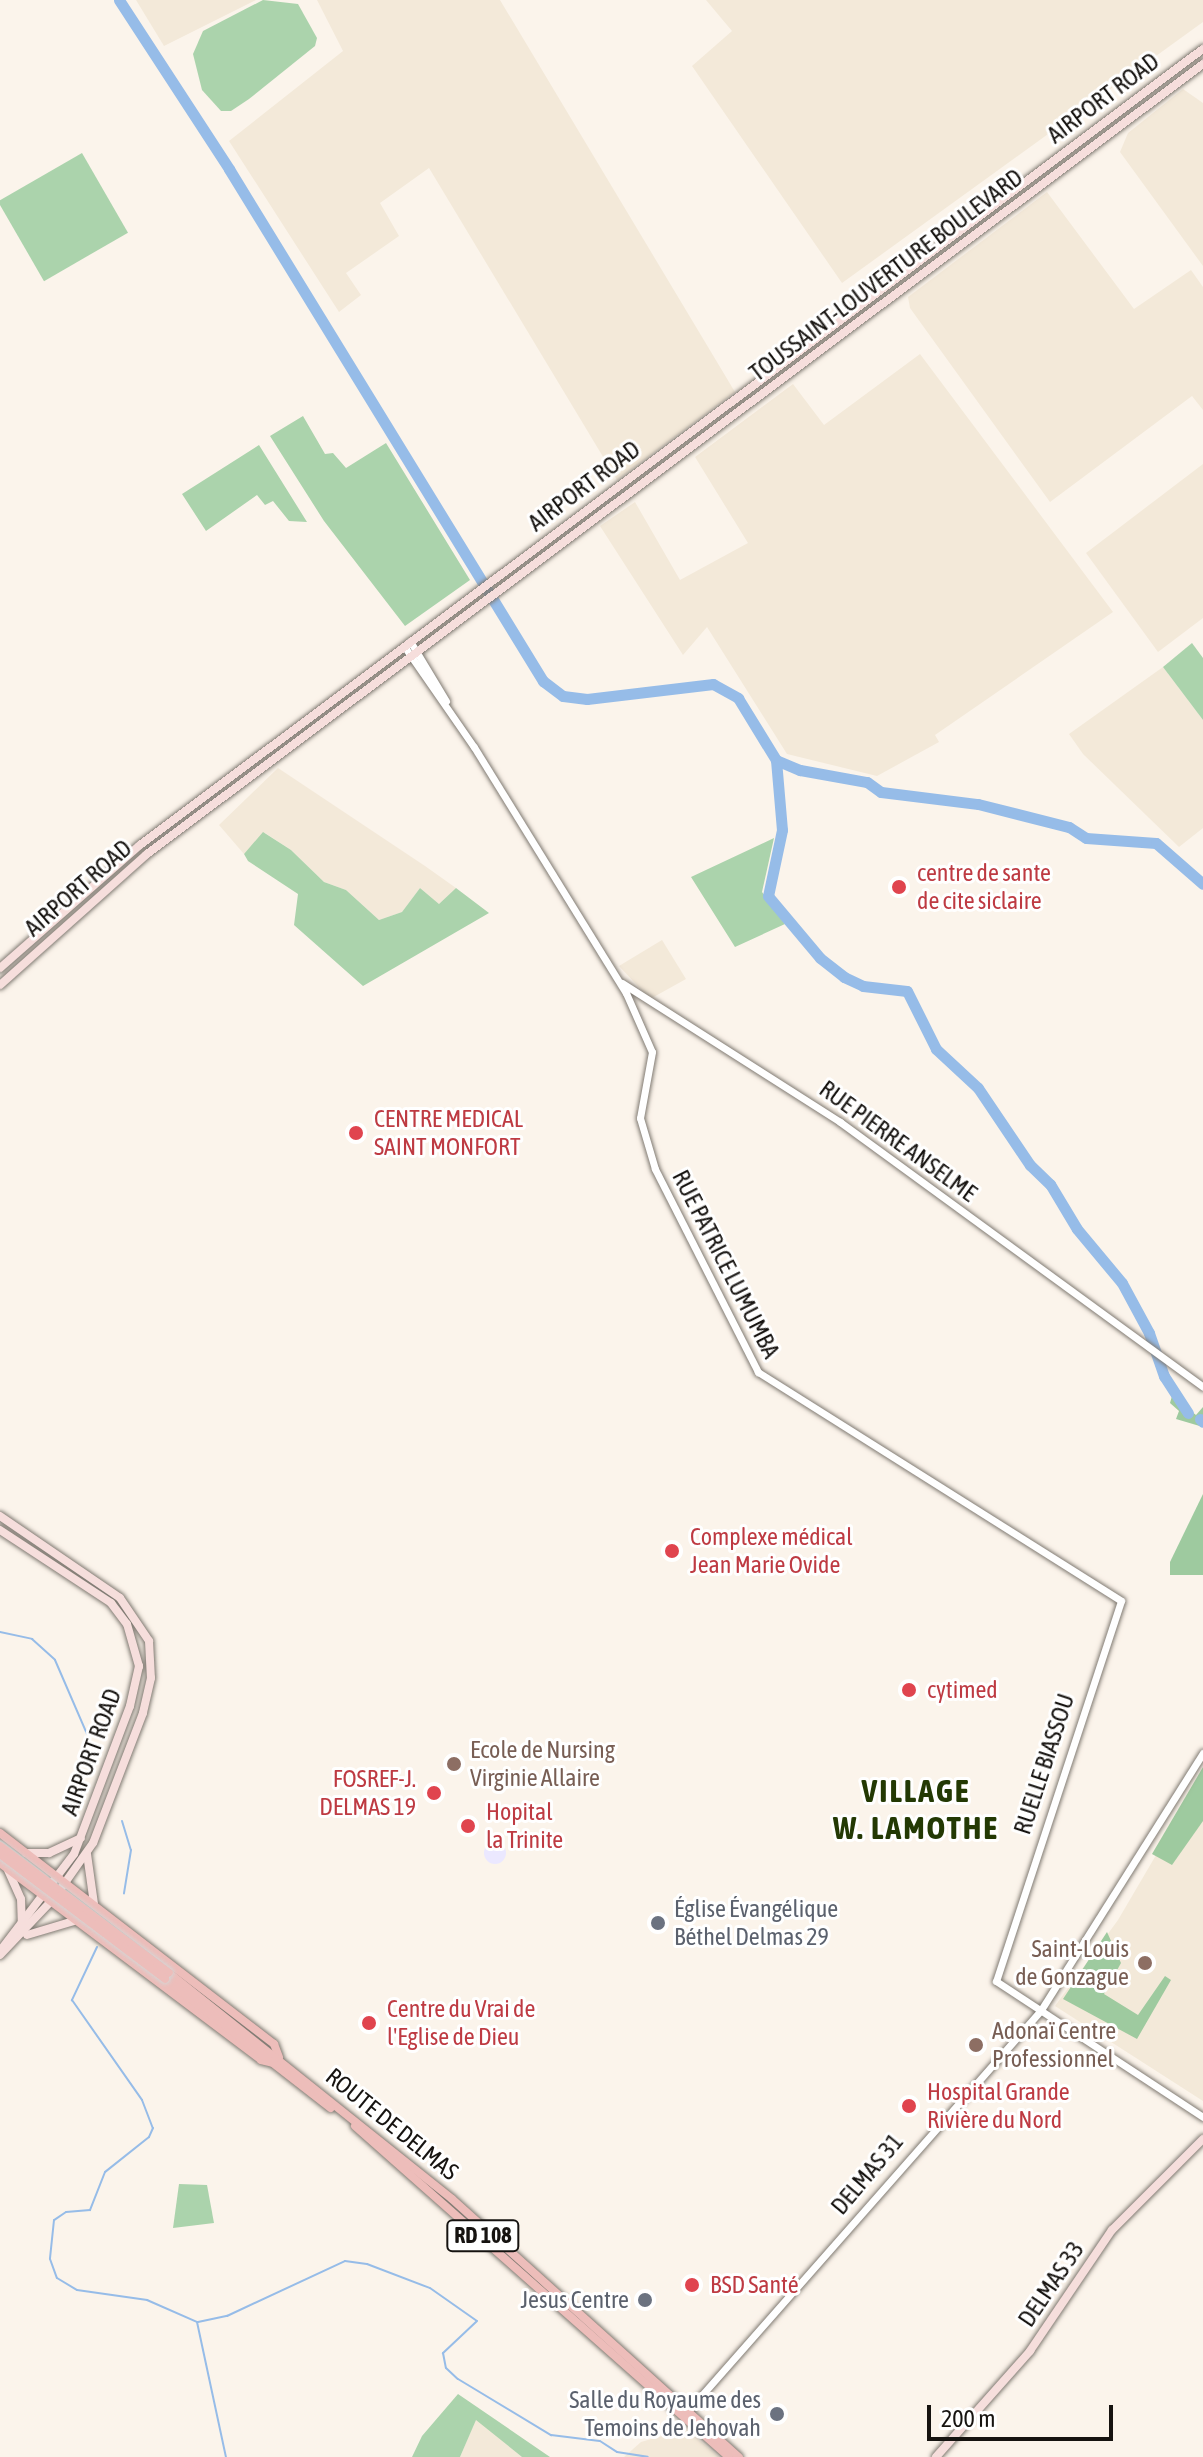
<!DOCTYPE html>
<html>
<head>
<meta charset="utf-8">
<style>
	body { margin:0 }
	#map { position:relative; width:1203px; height:2457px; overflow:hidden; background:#fbf4eb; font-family:"Asap Condensed",sans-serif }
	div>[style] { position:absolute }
	.built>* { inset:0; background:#f3e9d9 }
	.medical>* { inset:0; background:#ebe8ff }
	.round { border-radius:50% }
	.green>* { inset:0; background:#abd3ac; transform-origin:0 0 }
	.forest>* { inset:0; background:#9eca9f }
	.stream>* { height:2px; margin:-1px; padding:0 1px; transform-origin:1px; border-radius:1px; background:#96bce8 }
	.river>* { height:11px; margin:-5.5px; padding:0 5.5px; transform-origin:5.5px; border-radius:5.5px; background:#96bce8 }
	.roads { filter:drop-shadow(0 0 2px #807a72) drop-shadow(0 0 2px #807a72) }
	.tertiary>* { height:7px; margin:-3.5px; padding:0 3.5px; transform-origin:3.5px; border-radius:3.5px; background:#fff }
	.secondary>* { height:8px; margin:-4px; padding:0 4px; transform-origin:4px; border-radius:4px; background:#f6dedc }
	.primary>* { height:8px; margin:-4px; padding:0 4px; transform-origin:4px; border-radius:4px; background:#edbdba }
	.bridges { filter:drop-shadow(0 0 2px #d5d5d4) drop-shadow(0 0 2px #d5d5d4) }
	.primary-bridge>* { height:8px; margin:-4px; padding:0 4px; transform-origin:4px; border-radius:4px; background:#edbdba }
	.dots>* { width:22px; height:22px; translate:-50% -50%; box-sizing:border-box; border:4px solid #fff; border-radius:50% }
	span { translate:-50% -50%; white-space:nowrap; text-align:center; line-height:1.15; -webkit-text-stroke:6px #fff; paint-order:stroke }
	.shield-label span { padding:2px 6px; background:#fff; border:2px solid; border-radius:6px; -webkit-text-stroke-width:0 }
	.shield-label { font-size:22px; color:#161310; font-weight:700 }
	.street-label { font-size:24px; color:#161310 }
	.health-label { font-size:24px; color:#be3a42 }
	.left { translate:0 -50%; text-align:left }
	.right { translate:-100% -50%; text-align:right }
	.education-label { font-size:24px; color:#785e54 }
	.worship-label { font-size:24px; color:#5b616d }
	.district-label { font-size:32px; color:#233904; font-weight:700; letter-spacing:2px }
	.scale { position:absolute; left:927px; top:2405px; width:186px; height:36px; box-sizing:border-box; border:4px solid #161310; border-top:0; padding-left:10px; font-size:24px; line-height:28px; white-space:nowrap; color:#161310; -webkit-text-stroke:6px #fff; paint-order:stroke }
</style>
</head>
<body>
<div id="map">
	<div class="built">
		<i style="clip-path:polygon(136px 0,256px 0,164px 46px)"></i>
		<i style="clip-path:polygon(317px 0,500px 0,735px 392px,617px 480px,429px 168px,380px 203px,399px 236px,346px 273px,361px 295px,339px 312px,229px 141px,343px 51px)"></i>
		<i style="clip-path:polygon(706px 0,1203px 0,1203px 22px,842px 283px,692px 66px,732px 31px)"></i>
		<i style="clip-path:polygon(1183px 89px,1203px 103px,1203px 266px,1120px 152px,1128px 133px)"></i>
		<i style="clip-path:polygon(1047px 192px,1134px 309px,1191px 270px,1203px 287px,1203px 410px,1192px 396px,1050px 502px,910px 308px,908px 297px)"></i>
		<i style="clip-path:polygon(920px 354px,1113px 612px,935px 735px,939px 742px,877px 776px,787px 754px,707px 627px,683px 655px,600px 526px,635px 502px,680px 580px,748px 543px,695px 457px,793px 384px,824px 425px)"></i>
		<i style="clip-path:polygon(1203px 464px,1203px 618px,1158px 652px,1086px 553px)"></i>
		<i style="clip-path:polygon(1163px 667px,1203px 720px,1203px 828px,1179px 847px,1083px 754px,1069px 734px)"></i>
		<i style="clip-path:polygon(278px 768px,425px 866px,456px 888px,439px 904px,420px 888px,402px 912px,379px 920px,346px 890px,324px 882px,291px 850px,265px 833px,244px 854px,219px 825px)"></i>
		<i style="clip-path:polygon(662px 940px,686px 979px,650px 999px,619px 966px)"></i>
		<i style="clip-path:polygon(1203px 1775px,1203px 2101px,1055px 2006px,1118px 1920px)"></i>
		<i style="clip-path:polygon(476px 2419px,522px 2457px,460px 2457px)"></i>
		<i style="clip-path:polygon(686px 2429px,719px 2457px,624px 2457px,641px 2442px)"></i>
	</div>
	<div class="medical">
		<i class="round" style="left:484px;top:1842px;width:22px;height:22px"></i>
	</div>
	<div class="green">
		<i style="clip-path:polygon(263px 0,298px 4px,317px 38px,315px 46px,249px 99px,231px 111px,221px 111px,202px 90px,193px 54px,203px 31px)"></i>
		<i style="left:82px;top:153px;width:92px;height:97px;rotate:60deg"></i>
		<i style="clip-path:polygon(303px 416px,325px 454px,333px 453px,346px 468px,386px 443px,470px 580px,405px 626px,324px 521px,270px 436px)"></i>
		<i style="clip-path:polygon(259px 445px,307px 522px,289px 521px,273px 501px,265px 505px,257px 495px,206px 531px,182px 494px)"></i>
		<i style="clip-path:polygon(1192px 643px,1203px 658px,1203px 720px,1163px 667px)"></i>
		<i style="clip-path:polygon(263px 832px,291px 850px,324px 882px,346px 890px,379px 920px,402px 912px,420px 888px,439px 904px,456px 888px,489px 913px,363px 986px,294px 925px,298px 894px,248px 861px,244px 854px)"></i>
		<i style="clip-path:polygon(774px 838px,762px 892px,785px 924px,735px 947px,691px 877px)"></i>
		<i style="clip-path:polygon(179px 2184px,207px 2185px,214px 2223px,173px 2228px)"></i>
		<i style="clip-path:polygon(458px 2394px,550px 2457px,522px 2457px,476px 2420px,460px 2457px,412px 2457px,422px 2436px)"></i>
	</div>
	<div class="forest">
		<i style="clip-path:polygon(1172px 1396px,1196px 1415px,1203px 1407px,1203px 1427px,1176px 1419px,1179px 1411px,1170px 1403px)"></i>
		<i style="clip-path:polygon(1203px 1494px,1203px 1575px,1170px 1575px,1170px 1562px)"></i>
		<i style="clip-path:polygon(1203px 1767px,1203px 1821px,1172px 1865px,1152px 1854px)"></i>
		<i style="clip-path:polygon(1107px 1932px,1121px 1963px,1104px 1994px,1138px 2015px,1165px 1976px,1171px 1980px,1137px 2039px,1063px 1999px)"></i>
	</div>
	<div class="stream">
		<i style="left:0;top:1632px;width:33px;rotate:12deg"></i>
		<i style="left:32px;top:1639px;width:31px;rotate:42deg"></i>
		<i style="left:55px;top:1660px;width:81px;rotate:66.6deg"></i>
		<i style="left:122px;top:1821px;width:30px;rotate:73deg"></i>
		<i style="left:131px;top:1850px;width:44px;rotate:99.2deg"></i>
		<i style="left:97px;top:1947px;width:59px;rotate:115.3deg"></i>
		<i style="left:72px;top:2000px;width:122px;rotate:55deg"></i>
		<i style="left:142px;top:2100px;width:30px;rotate:69deg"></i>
		<i style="left:153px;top:2128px;width:10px;rotate:114deg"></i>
		<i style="left:149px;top:2137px;width:56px;rotate:141.5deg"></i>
		<i style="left:105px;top:2172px;width:41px;rotate:111.5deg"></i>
		<i style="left:90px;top:2210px;width:24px;rotate:175deg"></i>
		<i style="left:66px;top:2212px;width:14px;rotate:146deg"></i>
		<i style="left:54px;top:2220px;width:39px;rotate:96deg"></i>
		<i style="left:50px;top:2259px;width:20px;rotate:70deg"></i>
		<i style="left:57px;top:2278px;width:23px;rotate:31deg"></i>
		<i style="left:77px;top:2290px;width:71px;rotate:8.1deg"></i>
		<i style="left:147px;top:2300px;width:55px;rotate:23.7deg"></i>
		<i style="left:197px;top:2322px;width:138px;rotate:77.9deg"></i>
		<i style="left:198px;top:2322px;width:30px;rotate:-12deg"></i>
		<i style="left:227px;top:2316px;width:130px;rotate:-25deg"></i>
		<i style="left:345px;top:2261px;width:22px;rotate:8deg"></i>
		<i style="left:367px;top:2264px;width:67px;rotate:20.9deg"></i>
		<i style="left:430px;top:2288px;width:57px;rotate:35.1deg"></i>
		<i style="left:477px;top:2321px;width:47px;rotate:136.7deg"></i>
		<i style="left:443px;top:2353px;width:15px;rotate:79deg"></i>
		<i style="left:446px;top:2368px;width:16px;rotate:43deg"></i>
		<i style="left:458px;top:2379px;width:109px;rotate:31.1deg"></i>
		<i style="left:551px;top:2435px;width:49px;rotate:7deg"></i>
		<i style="left:600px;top:2441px;width:20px;rotate:33deg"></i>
		<i style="left:617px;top:2452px;width:31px;rotate:9deg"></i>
	</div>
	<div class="river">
		<i style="left:119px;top:0;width:202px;rotate:56.9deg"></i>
		<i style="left:229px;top:169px;width:601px;rotate:58.48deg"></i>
		<i style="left:543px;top:681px;width:25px;rotate:37deg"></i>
		<i style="left:563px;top:696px;width:24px;rotate:7deg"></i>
		<i style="left:587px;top:699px;width:127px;rotate:-6.8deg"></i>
		<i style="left:713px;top:684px;width:29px;rotate:29deg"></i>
		<i style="left:738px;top:698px;width:73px;rotate:58.5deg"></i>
		<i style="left:776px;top:760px;width:26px;rotate:23deg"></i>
		<i style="left:800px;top:770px;width:68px;rotate:10.2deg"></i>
		<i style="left:867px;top:782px;width:17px;rotate:36deg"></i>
		<i style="left:881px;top:792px;width:98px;rotate:7.1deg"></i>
		<i style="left:978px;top:804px;width:94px;rotate:14.2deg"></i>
		<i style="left:1069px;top:827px;width:20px;rotate:33deg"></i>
		<i style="left:1086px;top:838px;width:70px;rotate:4.1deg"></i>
		<i style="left:1156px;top:843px;width:62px;rotate:41.1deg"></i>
		<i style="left:776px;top:760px;width:70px;rotate:85.1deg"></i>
		<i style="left:782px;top:830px;width:67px;rotate:102deg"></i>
		<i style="left:768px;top:896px;width:81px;rotate:50deg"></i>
		<i style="left:820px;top:958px;width:31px;rotate:38deg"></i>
		<i style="left:844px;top:977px;width:21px;rotate:25deg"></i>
		<i style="left:863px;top:986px;width:44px;rotate:6.5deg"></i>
		<i style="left:907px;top:991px;width:65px;rotate:63.4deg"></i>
		<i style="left:936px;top:1049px;width:57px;rotate:42.9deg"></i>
		<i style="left:978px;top:1088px;width:93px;rotate:56deg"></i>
		<i style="left:1030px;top:1165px;width:28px;rotate:44deg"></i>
		<i style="left:1050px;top:1184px;width:52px;rotate:59deg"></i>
		<i style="left:1077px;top:1229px;width:70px;rotate:50.2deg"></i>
		<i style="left:1122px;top:1283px;width:57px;rotate:61.6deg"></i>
		<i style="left:1149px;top:1333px;width:46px;rotate:70.8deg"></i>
		<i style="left:1164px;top:1376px;width:44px;rotate:57deg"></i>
		<i style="left:1200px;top:1419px;width:4px;rotate:45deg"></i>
	</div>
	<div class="roads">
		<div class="tertiary">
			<i style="left:410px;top:641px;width:70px;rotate:59deg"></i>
			<i style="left:404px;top:646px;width:123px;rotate:55.3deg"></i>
			<i style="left:474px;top:747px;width:289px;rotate:58.3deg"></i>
			<i style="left:626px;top:993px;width:64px;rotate:66.2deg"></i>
			<i style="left:652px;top:1052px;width:67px;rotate:100.3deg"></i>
			<i style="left:640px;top:1118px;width:53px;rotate:73.6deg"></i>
			<i style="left:655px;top:1169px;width:228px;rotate:63.1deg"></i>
			<i style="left:758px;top:1372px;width:429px;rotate:32.2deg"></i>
			<i style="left:1121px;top:1601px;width:400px;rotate:108.2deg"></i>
			<i style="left:996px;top:1981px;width:248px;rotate:33.3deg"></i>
			<i style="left:622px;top:983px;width:259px;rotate:32.5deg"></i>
			<i style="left:840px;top:1122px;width:449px;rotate:36.1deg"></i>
			<i style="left:686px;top:2413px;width:537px;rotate:-48.62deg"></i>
			<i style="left:1041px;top:2010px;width:304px;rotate:-57.8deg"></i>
		</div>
		<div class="secondary">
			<i style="left:0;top:968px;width:186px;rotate:-41.3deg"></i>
			<i style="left:140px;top:845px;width:1328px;rotate:-36.83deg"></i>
			<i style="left:0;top:985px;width:197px;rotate:-41.7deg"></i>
			<i style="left:147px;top:854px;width:1319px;rotate:-36.8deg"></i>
			<i style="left:0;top:1516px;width:145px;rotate:34.3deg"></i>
			<i style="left:120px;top:1598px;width:52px;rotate:56deg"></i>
			<i style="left:149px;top:1641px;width:37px;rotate:87deg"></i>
			<i style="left:151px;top:1678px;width:36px;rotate:103deg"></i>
			<i style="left:143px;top:1713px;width:139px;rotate:111deg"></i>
			<i style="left:93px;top:1843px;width:54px;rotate:125.2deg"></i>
			<i style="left:0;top:1530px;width:133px;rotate:33.3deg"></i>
			<i style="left:111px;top:1603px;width:26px;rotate:53deg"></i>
			<i style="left:127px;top:1624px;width:44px;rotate:74.1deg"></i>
			<i style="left:139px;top:1666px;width:41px;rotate:102.7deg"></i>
			<i style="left:130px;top:1706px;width:158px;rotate:110.7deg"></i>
			<i style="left:74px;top:1854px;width:122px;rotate:127.3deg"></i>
			<i style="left:26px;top:1853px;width:23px"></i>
			<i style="left:49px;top:1853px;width:35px;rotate:-25deg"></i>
			<i style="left:87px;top:1854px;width:50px;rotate:82deg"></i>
			<i style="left:8px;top:1870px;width:32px;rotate:66deg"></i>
			<i style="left:21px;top:1899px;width:24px;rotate:88deg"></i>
			<i style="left:27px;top:1935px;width:52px;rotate:-16.7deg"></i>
			<i style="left:0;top:1955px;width:79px;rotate:-46.5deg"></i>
			<i style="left:936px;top:2457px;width:142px;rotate:-48.4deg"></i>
			<i style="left:1030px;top:2351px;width:146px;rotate:-55.9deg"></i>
			<i style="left:1112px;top:2230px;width:129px;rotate:-45deg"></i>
		</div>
		<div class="primary">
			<i style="left:0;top:1833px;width:346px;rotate:37.6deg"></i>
			<i style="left:274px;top:2044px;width:14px;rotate:69deg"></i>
			<i style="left:0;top:1863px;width:327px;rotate:37deg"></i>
			<i style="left:261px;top:2060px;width:12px;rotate:14deg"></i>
			<i style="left:169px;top:1973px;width:362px;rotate:38.6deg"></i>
			<i style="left:452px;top:2199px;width:386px;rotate:42deg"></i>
			<i style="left:165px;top:1979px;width:210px;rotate:37.9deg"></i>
			<i style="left:355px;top:2126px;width:499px;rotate:41.5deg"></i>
		</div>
	</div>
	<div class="bridges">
		<div class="primary-bridge">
			<i style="left:0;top:1846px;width:211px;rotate:36.9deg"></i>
			<i style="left:0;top:1854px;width:207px;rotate:37.1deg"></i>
		</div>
	</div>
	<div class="dots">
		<i style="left:899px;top:887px;background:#e0444e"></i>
		<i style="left:356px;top:1133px;background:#e0444e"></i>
		<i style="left:672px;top:1551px;background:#e0444e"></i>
		<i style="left:909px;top:1690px;background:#e0444e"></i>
		<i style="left:454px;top:1764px;background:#8d6e63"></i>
		<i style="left:434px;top:1793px;background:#e0444e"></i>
		<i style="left:468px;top:1826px;background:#e0444e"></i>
		<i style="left:658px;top:1923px;background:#6b7280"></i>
		<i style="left:1145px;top:1963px;background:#8d6e63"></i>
		<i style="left:369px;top:2023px;background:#e0444e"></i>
		<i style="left:976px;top:2045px;background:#8d6e63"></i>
		<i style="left:909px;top:2106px;background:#e0444e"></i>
		<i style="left:692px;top:2285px;background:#e0444e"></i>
		<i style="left:645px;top:2300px;background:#6b7280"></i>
		<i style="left:777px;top:2414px;background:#6b7280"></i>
	</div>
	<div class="shield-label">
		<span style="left:483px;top:2236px">RD 108</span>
	</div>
	<div class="street-label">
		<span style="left:1103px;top:98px;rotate:-37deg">AIRPORT ROAD</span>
		<span style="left:886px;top:275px;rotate:-37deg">TOUSSAINT-LOUVERTURE BOULEVARD</span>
		<span style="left:584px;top:486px;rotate:-37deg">AIRPORT ROAD</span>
		<span style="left:78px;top:888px;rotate:-41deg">AIRPORT ROAD</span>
		<span style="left:898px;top:1141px;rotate:36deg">RUE PIERRE ANSELME</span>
		<span style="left:726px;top:1264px;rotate:63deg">RUE PATRICE LUMUMBA</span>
		<span style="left:91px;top:1752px;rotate:-70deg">AIRPORT ROAD</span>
		<span style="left:1044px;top:1764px;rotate:-72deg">RUELLE BIASSOU</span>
		<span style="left:392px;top:2124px;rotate:39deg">ROUTE DE DELMAS</span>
		<span style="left:867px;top:2174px;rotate:-50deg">DELMAS 31</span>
		<span style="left:1051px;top:2284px;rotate:-56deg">DELMAS 33</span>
	</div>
	<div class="health-label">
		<span class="left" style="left:917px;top:887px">centre de sante<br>de cite siclaire</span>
		<span class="left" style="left:374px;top:1133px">CENTRE MEDICAL<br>SAINT MONFORT</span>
		<span class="left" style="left:690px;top:1551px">Complexe médical<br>Jean Marie Ovide</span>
		<span class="left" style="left:927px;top:1690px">cytimed</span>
		<span class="right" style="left:416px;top:1793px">FOSREF-J.<br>DELMAS 19</span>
		<span class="left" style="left:486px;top:1826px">Hopital<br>la Trinite</span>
		<span class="left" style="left:387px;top:2023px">Centre du Vrai de<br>l'Eglise de Dieu</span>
		<span class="left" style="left:927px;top:2106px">Hospital Grande<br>Rivière du Nord</span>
		<span class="left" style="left:710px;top:2285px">BSD Santé</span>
	</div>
	<div class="education-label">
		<span class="left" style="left:470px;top:1764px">Ecole de Nursing<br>Virginie Allaire</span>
		<span class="right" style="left:1129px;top:1963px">Saint-Louis<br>de Gonzague</span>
		<span class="left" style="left:992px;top:2045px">Adonaï Centre<br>Professionnel</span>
	</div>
	<div class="worship-label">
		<span class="left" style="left:674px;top:1923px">Église Évangélique<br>Béthel Delmas 29</span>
		<span class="right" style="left:629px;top:2300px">Jesus Centre</span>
		<span class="right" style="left:761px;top:2414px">Salle du Royaume des<br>Temoins de Jehovah</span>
	</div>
	<div class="district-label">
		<span style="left:916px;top:1810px">VILLAGE<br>W. LAMOTHE</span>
	</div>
	<div class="scale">200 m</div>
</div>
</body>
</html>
